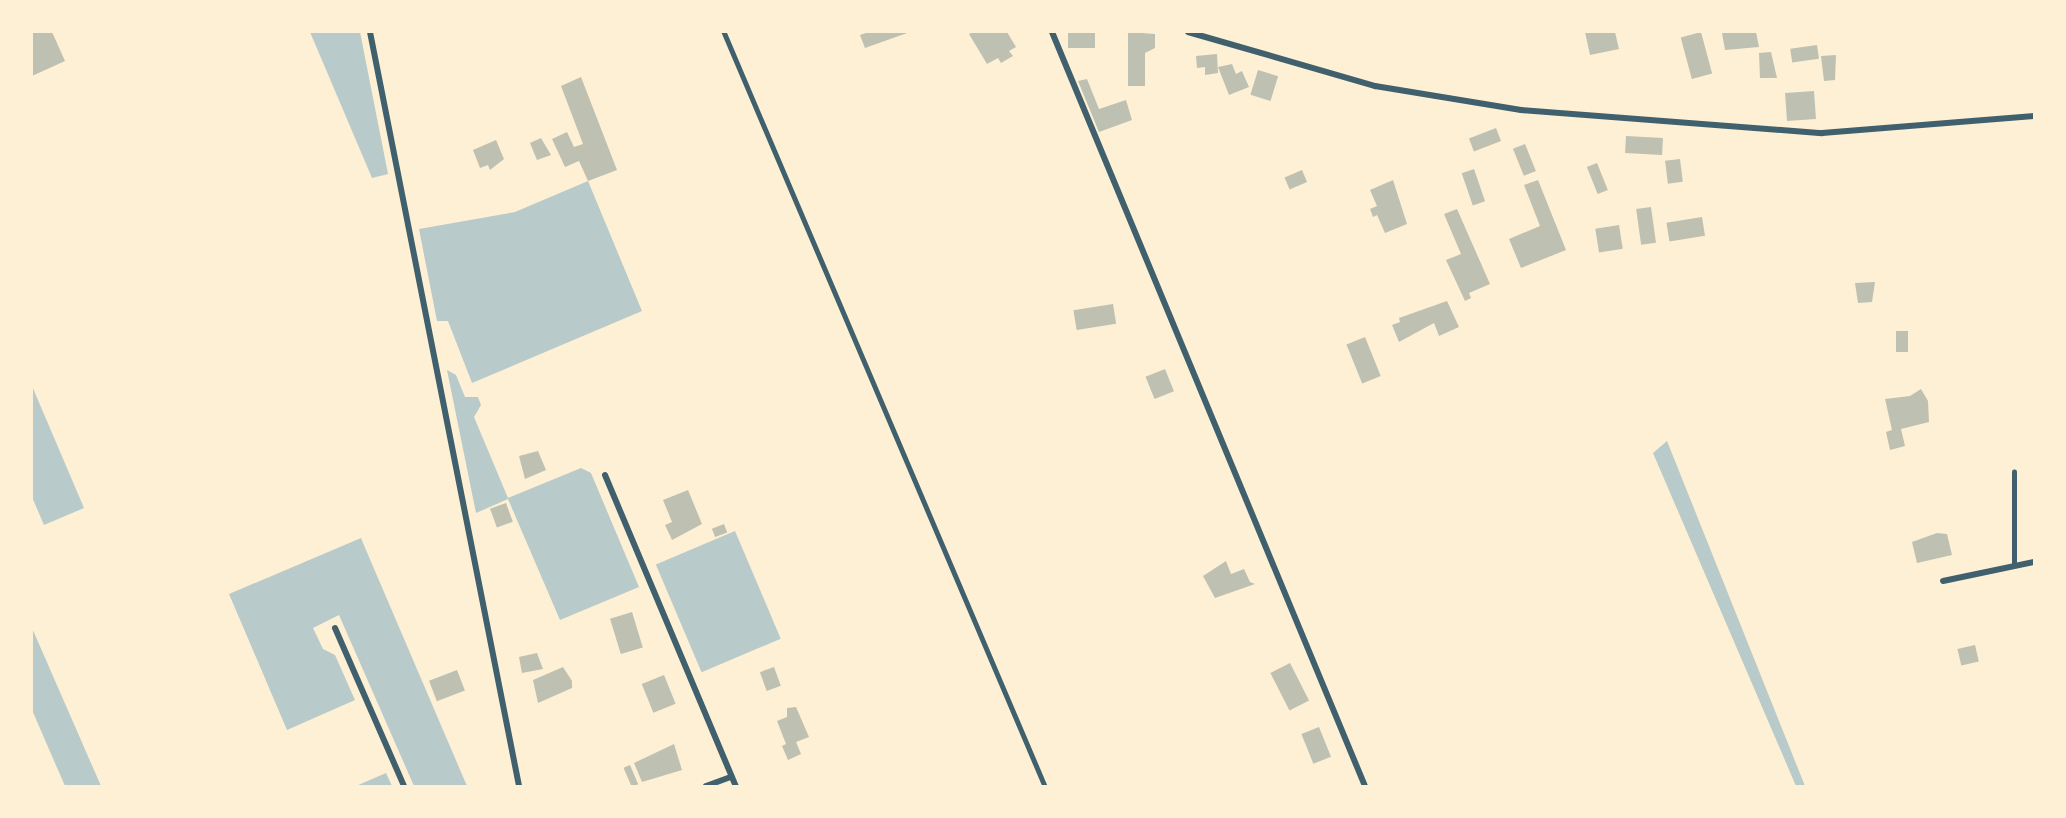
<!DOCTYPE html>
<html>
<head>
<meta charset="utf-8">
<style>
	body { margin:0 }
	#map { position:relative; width:2066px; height:818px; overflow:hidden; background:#fdf0d5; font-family:"Space Grotesk",sans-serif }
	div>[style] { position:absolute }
	.green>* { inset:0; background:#b9caca; transform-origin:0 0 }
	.building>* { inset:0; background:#bec0b2; transform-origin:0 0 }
	.service>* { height:4.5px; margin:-2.25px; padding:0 2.25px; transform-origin:2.25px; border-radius:2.25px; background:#3f606c }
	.minor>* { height:6px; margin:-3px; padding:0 3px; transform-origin:3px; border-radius:3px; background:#3f606c }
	span { translate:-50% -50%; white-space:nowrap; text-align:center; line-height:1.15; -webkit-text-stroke:5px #fdf0d5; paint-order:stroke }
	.frame { position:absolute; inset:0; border:33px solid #fdf0d5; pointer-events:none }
</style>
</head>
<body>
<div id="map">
	<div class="green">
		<i style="clip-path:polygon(310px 32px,360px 32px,388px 174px,372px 178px)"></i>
		<i style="clip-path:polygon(588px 181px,642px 311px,472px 383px,448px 321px,437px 321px,419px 229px,515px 212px)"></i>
		<i style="clip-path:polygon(447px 370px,456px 375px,465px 397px,478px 397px,481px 405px,474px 417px,508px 498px,581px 468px,591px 473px,639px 587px,560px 620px,508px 499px,476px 513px)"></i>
		<i style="clip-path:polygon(32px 386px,84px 508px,44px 525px,32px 497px)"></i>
		<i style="clip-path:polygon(1667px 441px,1805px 786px,1796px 786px,1653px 453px)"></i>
		<i style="left:735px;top:531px;width:117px;height:86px;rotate:67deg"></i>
		<i style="clip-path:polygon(361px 538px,366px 550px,467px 786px,414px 786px,339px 615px,313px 628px,323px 649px,335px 655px,355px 700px,287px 730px,229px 594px)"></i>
		<i style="clip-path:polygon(32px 628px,101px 786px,65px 786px,32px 710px)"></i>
		<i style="clip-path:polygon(386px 773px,392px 786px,355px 786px,356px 786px)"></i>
	</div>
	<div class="building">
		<i style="clip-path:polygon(32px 32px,52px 32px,65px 61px,32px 76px)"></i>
		<i style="clip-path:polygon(869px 32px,910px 32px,865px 48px,860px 35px)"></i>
		<i style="clip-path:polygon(973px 32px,1007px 32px,1016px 47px,1009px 51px,1013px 56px,1001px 63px,998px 58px,987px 64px,969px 34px)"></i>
		<i style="left:1068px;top:32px;width:27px;height:16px"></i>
		<i style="clip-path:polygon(1128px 32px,1155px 34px,1155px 48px,1145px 53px,1145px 86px,1128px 86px)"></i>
		<i style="clip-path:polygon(1585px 32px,1615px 32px,1619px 49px,1590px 55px)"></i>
		<i style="left:1701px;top:32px;width:43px;height:21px;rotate:75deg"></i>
		<i style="clip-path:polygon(1756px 32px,1759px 47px,1725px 50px,1722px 33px)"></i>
		<i style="left:1817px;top:45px;width:14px;height:27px;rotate:82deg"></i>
		<i style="clip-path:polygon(1771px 52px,1777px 78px,1760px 78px,1759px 53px)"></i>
		<i style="clip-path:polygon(1217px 54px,1218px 73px,1205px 75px,1205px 67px,1197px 68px,1196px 56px)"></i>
		<i style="clip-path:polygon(1836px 55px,1835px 80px,1824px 81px,1821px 56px)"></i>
		<i style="clip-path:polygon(1232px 64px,1236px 74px,1242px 71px,1249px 87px,1229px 95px,1218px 67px)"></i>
		<i style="left:1258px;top:70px;width:21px;height:26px;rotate:17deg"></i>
		<i style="clip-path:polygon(581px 77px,617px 170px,588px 181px,579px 161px,565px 167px,552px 139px,567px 132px,574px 147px,583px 144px,561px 86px)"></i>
		<i style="clip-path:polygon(1087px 79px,1099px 109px,1126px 100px,1132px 120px,1099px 132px,1078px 81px)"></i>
		<i style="left:1814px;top:91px;width:28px;height:29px;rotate:86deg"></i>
		<i style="left:1496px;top:128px;width:14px;height:29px;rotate:69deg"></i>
		<i style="left:1626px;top:136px;width:37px;height:17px;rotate:3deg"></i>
		<i style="clip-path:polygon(541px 138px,551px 155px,537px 160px,530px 143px)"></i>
		<i style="clip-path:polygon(496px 140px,504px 159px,490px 170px,488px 165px,480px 168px,473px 150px)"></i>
		<i style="left:1525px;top:144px;width:29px;height:13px;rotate:68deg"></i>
		<i style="left:1680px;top:159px;width:23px;height:15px;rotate:83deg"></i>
		<i style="left:1597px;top:163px;width:29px;height:11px;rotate:68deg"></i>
		<i style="left:1474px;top:169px;width:34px;height:13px;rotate:71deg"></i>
		<i style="left:1302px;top:170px;width:13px;height:19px;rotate:67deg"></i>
		<i style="clip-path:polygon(1393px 180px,1407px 224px,1385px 233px,1377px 215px,1373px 217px,1370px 209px,1377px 206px,1370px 190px)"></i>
		<i style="clip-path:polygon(1538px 180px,1566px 250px,1521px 268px,1509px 239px,1540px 226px,1524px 185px)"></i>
		<i style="left:1651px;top:207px;width:36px;height:15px;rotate:82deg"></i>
		<i style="clip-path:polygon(1457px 209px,1490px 284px,1469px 293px,1471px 298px,1465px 301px,1446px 260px,1461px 254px,1444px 214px)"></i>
		<i style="left:1702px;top:217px;width:19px;height:36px;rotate:81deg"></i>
		<i style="left:1619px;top:225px;width:24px;height:24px;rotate:81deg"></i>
		<i style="clip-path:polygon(1875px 282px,1872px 302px,1858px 303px,1855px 283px)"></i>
		<i style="clip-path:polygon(1447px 301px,1459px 327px,1439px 336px,1434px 323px,1399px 342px,1392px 325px,1400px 322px,1399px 318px)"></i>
		<i style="left:1113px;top:304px;width:20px;height:40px;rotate:81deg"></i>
		<i style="left:1896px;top:331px;width:12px;height:21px"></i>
		<i style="left:1365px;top:337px;width:42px;height:20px;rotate:68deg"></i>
		<i style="left:1165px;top:369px;width:24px;height:21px;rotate:68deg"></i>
		<i style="clip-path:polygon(1921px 389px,1928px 401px,1929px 422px,1901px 429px,1905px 446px,1890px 450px,1886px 432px,1892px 430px,1885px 399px,1910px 396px)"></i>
		<i style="clip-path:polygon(538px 451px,546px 470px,525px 479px,519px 456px)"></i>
		<i style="clip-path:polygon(688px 490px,702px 524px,672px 540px,665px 525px,672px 522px,663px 500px)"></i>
		<i style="left:506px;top:503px;width:20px;height:17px;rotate:70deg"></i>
		<i style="left:724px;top:524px;width:9px;height:13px;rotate:69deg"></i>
		<i style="clip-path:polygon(1937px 533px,1947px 534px,1952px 555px,1917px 563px,1912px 542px)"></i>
		<i style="clip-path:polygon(1226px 561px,1231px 574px,1244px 569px,1250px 582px,1255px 584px,1215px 598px,1203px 576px)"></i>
		<i style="left:632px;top:612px;width:37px;height:23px;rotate:73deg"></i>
		<i style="left:1975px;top:645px;width:17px;height:18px;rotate:77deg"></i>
		<i style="clip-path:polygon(537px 653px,543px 669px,522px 673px,519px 657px)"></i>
		<i style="left:1290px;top:663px;width:42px;height:22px;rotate:63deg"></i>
		<i style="clip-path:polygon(563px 667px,572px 681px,572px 688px,538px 703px,533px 680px)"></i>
		<i style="left:774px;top:667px;width:20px;height:15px;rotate:70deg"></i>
		<i style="left:457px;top:670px;width:22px;height:30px;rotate:69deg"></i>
		<i style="left:664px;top:675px;width:31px;height:24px;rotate:68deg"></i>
		<i style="clip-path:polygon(796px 707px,809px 737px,796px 742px,801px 754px,788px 760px,782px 746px,786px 744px,777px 721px,787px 717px,787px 708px)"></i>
		<i style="left:1319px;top:727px;width:32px;height:19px;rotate:68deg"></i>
		<i style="clip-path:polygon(674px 744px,682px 770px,642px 782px,634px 763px)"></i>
		<i style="left:630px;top:765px;width:21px;height:7px;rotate:67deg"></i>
	</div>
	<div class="service">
		<i style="left:724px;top:32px;width:819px;rotate:66.94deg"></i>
		<i style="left:2014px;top:565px;width:93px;rotate:-90deg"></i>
	</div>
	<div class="minor">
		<i style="left:370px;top:32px;width:769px;rotate:78.82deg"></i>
		<i style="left:1052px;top:32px;width:816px;rotate:67.46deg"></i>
		<i style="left:1188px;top:32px;width:195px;rotate:16.1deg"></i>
		<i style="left:1375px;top:86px;width:148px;rotate:9.3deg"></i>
		<i style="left:1521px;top:110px;width:302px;rotate:4.4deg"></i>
		<i style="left:1822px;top:133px;width:213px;rotate:-4.6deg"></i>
		<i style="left:605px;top:475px;width:337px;rotate:67.2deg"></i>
		<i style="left:1943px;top:581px;width:93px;rotate:-11.8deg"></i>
		<i style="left:335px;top:628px;width:172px;rotate:66.4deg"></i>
		<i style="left:706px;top:786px;width:27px;rotate:-20deg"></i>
	</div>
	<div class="frame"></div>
</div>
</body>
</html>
